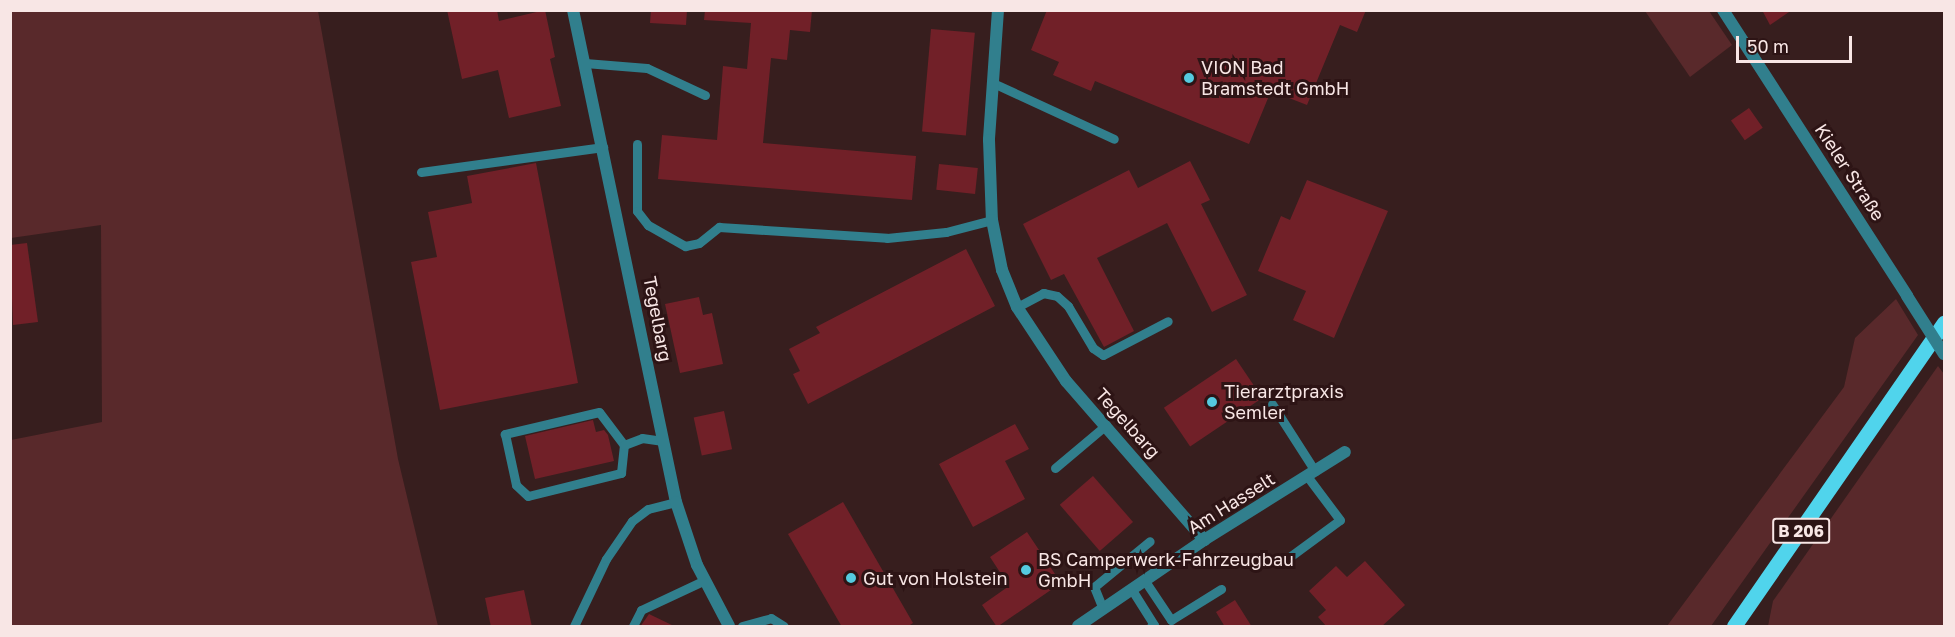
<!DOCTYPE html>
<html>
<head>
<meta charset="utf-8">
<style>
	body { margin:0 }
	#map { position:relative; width:1955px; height:637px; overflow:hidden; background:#371e1e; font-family:"Golos Text",sans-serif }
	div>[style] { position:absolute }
	.green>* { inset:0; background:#59292b }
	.building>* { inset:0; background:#712028; transform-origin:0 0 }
	.service>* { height:9px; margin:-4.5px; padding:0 4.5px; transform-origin:4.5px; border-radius:4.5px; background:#317f8d }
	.minor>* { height:12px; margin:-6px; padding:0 6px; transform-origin:6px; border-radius:6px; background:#317f8d }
	.tertiary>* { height:12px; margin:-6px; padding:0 6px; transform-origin:6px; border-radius:6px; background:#317f8d }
	.primary>* { height:15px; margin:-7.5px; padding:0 7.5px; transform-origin:7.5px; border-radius:7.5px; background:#50d4ec }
	.tertiary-bridge>* { height:12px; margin:-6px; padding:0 6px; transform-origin:6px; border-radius:6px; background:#317f8d }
	.dots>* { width:16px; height:16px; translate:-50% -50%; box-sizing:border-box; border:3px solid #2d1415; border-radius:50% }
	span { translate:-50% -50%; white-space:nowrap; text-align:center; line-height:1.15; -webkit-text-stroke:6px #2d1415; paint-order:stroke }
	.shield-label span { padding:2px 4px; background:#2d1415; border:2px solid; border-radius:4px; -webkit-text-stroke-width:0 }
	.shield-label { font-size:16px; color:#f8e6e5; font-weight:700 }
	.poi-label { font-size:18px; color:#f8e6e5 }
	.left { translate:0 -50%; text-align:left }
	.street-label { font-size:18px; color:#f8e6e5 }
	.frame { position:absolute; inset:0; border:12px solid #f8e6e5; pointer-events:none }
	.scale { position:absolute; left:1736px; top:36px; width:116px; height:27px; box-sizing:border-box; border:3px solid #f8e6e5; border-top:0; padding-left:8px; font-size:18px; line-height:21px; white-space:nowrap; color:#f8e6e5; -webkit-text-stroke:4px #2d1415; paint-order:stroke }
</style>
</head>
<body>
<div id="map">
	<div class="green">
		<i style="clip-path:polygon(10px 11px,318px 11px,398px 459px,438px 626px,11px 626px,11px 440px,102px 422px,101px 225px,11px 238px)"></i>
		<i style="clip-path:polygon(1645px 11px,1709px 11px,1732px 45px,1690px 77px)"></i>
		<i style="clip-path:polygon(1896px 299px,1918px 335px,1711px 626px,1667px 626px,1844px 387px,1855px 338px)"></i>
		<i style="clip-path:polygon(1938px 366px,1944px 374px,1944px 626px,1768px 626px,1773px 601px)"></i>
	</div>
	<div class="building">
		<i style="clip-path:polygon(447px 10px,497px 10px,499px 21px,545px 10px,555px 57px,550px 59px,561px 106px,509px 118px,498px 70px,462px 79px)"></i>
		<i style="clip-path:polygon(651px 10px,687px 10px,686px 25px,650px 23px)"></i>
		<i style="clip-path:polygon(705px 10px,812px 10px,810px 32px,790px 30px,787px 60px,771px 58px,763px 143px,916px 156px,912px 200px,658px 179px,662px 135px,717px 140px,723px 66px,747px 69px,751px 23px,704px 20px)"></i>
		<i style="clip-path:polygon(1047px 10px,1366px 10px,1357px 32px,1340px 25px,1307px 105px,1271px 91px,1249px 144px,1095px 81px,1091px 91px,1053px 75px,1059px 62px,1031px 50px)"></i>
		<i style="clip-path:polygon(1762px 10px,1792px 10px,1770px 25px)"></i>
		<i style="left:931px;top:29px;width:44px;height:103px;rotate:5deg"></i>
		<i style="left:1749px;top:108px;width:24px;height:22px;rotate:55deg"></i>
		<i style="clip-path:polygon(1190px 161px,1210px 200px,1201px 204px,1247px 295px,1212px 312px,1167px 223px,1097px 258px,1134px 331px,1104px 347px,1064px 274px,1051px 280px,1023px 224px,1129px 170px,1138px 188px)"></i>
		<i style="clip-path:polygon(536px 163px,578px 383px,440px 410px,411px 262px,437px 257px,428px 212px,472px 203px,467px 176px)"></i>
		<i style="left:939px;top:164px;width:39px;height:26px;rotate:6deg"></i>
		<i style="clip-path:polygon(1307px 180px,1388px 211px,1334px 338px,1293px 320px,1306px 291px,1258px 271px,1281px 216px,1290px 220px)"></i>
		<i style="clip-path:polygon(27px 243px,38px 322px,13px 325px,10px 245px)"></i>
		<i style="clip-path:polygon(966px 249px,995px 306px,808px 404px,793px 374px,800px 371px,789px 349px,820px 333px,816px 327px)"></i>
		<i style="clip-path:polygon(699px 297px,703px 315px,712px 313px,723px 364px,680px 373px,665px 304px)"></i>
		<i style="left:1236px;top:359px;width:47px;height:87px;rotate:56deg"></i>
		<i style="left:724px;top:411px;width:39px;height:31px;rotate:78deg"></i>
		<i style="clip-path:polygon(593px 420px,596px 432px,604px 430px,608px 435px,614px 461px,535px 479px,525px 436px)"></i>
		<i style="clip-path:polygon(1015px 424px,1029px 449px,1005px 461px,1025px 499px,973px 527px,939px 464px)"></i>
		<i style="left:1093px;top:476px;width:61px;height:44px;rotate:49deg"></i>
		<i style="clip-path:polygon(843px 502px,913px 623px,907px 627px,842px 627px,788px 534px)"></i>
		<i style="clip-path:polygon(1027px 532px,1061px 583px,997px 627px,982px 605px,1009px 586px,990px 557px)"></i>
		<i style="clip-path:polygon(1365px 561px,1405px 605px,1381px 627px,1327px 627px,1318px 617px,1326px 610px,1309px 591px,1336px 566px,1347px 577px)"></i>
		<i style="clip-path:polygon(524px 590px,532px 627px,491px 627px,485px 598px)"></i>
		<i style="clip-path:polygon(1235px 600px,1252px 627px,1225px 627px,1216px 612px)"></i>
		<i style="clip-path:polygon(649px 614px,676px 627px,640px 627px)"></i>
	</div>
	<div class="service">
		<i style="left:585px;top:63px;width:62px;rotate:4.6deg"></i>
		<i style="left:647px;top:68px;width:64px;rotate:25deg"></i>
		<i style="left:993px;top:83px;width:133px;rotate:24.8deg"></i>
		<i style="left:637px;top:144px;width:67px;rotate:90deg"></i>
		<i style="left:637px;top:211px;width:18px;rotate:52deg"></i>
		<i style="left:648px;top:225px;width:43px;rotate:29.6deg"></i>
		<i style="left:685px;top:246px;width:14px;rotate:-12deg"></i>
		<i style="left:699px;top:243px;width:26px;rotate:-39deg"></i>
		<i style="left:719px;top:227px;width:168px;rotate:3.7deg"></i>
		<i style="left:887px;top:238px;width:59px;rotate:-5.8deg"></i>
		<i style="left:946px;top:232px;width:48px;rotate:-14.6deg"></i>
		<i style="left:421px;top:172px;width:184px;rotate:-7.8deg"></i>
		<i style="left:1017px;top:307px;width:30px;rotate:-28deg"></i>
		<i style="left:1043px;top:293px;width:14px;rotate:12deg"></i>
		<i style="left:1057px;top:296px;width:15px;rotate:42deg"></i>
		<i style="left:1068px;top:306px;width:49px;rotate:59.2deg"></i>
		<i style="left:1093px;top:348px;width:12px;rotate:35deg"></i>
		<i style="left:1103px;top:355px;width:73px;rotate:-27.6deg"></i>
		<i style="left:1272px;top:404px;width:80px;rotate:57.3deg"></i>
		<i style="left:624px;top:445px;width:41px;rotate:-127.1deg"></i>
		<i style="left:599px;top:412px;width:97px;rotate:166.8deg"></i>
		<i style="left:505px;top:434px;width:52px;rotate:77.8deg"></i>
		<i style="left:516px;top:485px;width:16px;rotate:43deg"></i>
		<i style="left:528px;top:496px;width:96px;rotate:-13.9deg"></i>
		<i style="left:621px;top:473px;width:28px;rotate:-84deg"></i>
		<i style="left:624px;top:445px;width:19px;rotate:-21deg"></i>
		<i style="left:642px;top:438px;width:21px;rotate:8deg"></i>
		<i style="left:1055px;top:468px;width:67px;rotate:-40.1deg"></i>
		<i style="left:1280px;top:564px;width:74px;rotate:-36.3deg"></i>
		<i style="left:1340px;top:520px;width:55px;rotate:-126.9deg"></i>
		<i style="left:1145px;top:581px;width:47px;rotate:56.3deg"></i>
		<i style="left:1171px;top:620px;width:59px;rotate:-31.8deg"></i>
		<i style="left:1132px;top:590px;width:41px;rotate:57.8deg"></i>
		<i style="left:1154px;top:625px;width:3px;rotate:162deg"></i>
		<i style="left:1103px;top:609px;width:24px;rotate:-112deg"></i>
		<i style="left:1094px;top:587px;width:72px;rotate:-39.4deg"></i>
		<i style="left:574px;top:626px;width:74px;rotate:-64.5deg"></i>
		<i style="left:606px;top:559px;width:46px;rotate:-55.6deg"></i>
		<i style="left:632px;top:521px;width:20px;rotate:-37deg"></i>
		<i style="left:648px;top:509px;width:29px;rotate:-14deg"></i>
		<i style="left:633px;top:626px;width:18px;rotate:-63deg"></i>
		<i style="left:641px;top:610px;width:71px;rotate:-25.1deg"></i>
		<i style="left:742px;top:626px;width:30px;rotate:-15deg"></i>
		<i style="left:771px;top:618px;width:15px;rotate:32deg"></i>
	</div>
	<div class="minor">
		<i style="left:573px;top:10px;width:503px;rotate:78.18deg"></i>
		<i style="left:676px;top:502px;width:66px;rotate:71.6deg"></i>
		<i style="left:697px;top:565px;width:69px;rotate:62.3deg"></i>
		<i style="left:998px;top:10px;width:130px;rotate:94deg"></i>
		<i style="left:989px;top:140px;width:80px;rotate:87.9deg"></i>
		<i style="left:992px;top:220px;width:51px;rotate:78.7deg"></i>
		<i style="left:1002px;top:270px;width:40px;rotate:68deg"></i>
		<i style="left:1017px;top:307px;width:89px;rotate:56.5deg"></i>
		<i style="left:1066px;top:381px;width:211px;rotate:49deg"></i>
		<i style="left:1078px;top:626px;width:153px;rotate:-34.3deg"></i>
		<i style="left:1204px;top:540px;width:166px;rotate:-32deg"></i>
	</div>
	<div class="tertiary">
		<i style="left:1723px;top:10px;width:340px;rotate:57.2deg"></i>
	</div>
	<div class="primary">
		<i style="left:1734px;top:626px;width:369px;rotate:-55.3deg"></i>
	</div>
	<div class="tertiary-bridge">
		<i style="left:1907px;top:296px;width:69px;rotate:57.5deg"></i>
	</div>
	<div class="dots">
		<i style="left:1189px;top:78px;background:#55cadf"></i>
		<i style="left:1212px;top:402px;background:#55cadf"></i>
		<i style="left:1026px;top:570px;background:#55cadf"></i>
		<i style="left:851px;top:578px;background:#55cadf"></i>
	</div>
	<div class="shield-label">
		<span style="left:1801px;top:531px">B 206</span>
	</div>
	<div class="poi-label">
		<span class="left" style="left:1201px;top:78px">VION Bad<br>Bramstedt GmbH</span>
		<span class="left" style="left:1224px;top:402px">Tierarztpraxis<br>Semler</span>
		<span class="left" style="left:1038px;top:570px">BS Camperwerk-Fahrzeugbau<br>GmbH</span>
		<span class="left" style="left:863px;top:578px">Gut von Holstein</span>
	</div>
	<div class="street-label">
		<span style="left:1850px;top:172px;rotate:57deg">Kieler Straße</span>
		<span style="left:658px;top:319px;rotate:79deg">Tegelbarg</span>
		<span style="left:1128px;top:423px;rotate:48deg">Tegelbarg</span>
		<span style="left:1231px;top:503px;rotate:-32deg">Am Hasselt</span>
	</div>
	<div class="frame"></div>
	<div class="scale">50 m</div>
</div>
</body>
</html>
